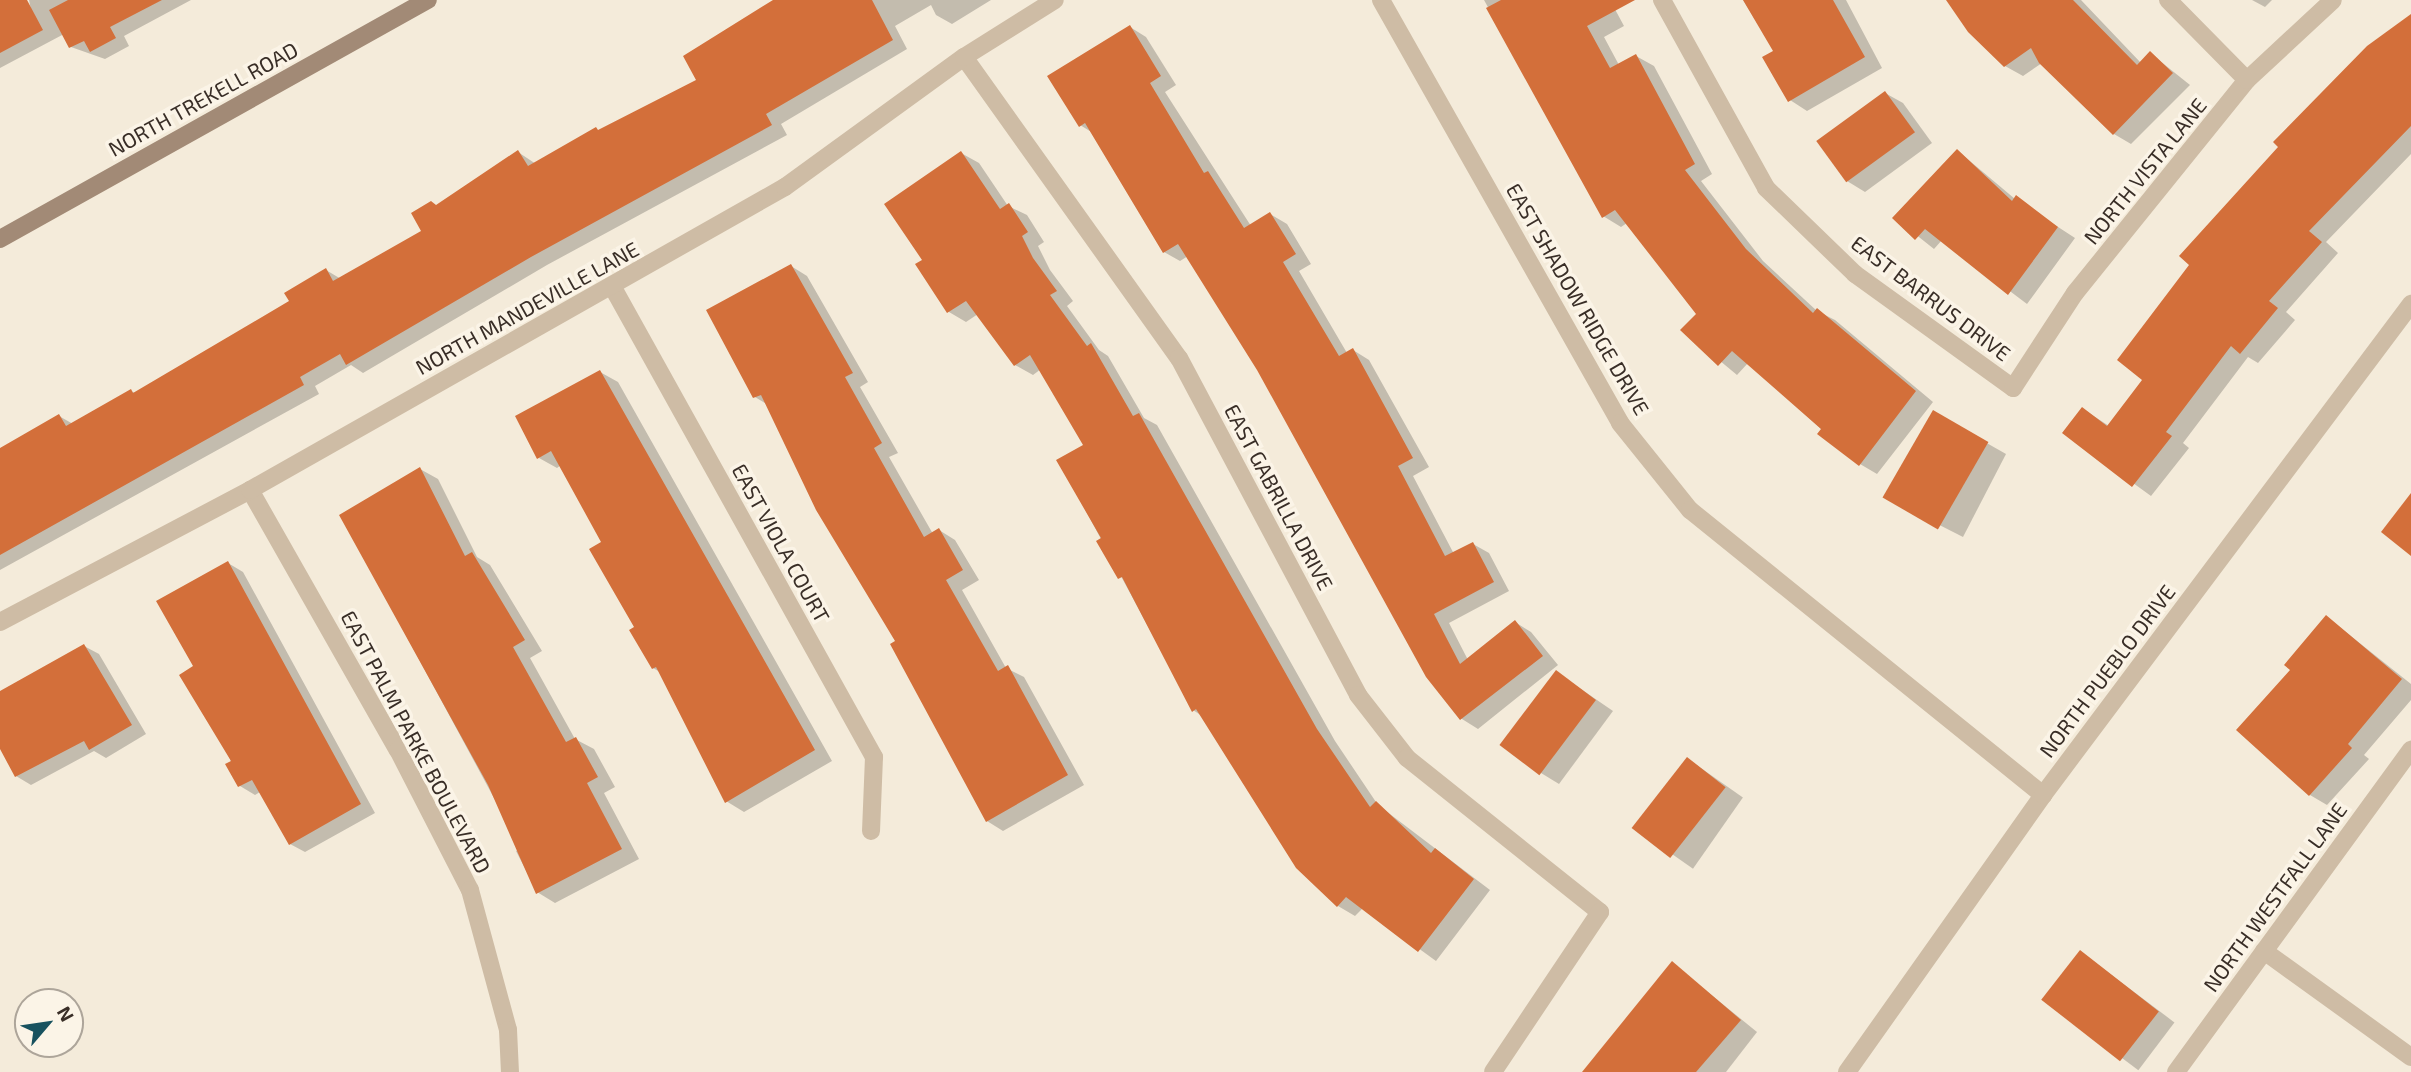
<!DOCTYPE html>
<html>
<head>
<meta charset="utf-8">
<style>
	body { margin:0 }
	#map { position:relative; width:2411px; height:1072px; overflow:hidden; background:#f4ebda; font-family:"Exo 2",sans-serif }
	div>[style] { position:absolute }
	.shadow>* { inset:0; background:#0003; transform-origin:0 0 }
	.building>* { inset:0; background:#d36f3a; transform-origin:0 0 }
	.minor>* { height:18px; margin:-9px; padding:0 9px; transform-origin:9px; border-radius:9px; background:#cebca5 }
	.tertiary>* { height:18px; margin:-9px; padding:0 9px; transform-origin:9px; border-radius:9px; background:#cebca5 }
	.secondary>* { height:18px; margin:-9px; padding:0 9px; transform-origin:9px; border-radius:9px; background:#a28a76 }
	span { translate:-50% -50%; white-space:nowrap; text-align:center; line-height:1.15; -webkit-text-stroke:7px #fbf4e7; paint-order:stroke }
	.street-label { font-size:21px; color:#392e27 }
	.north { position:absolute; left:14px; top:988px; width:70px; height:70px; box-sizing:border-box; background:#fbf4e7; border:2px solid #ada59a; border-radius:50%; rotate:61deg; font-size:19px; font-weight:700; line-height:28px; text-align:center; color:#392e27 }
	.north::after { content:''; display:block; margin:auto; width:24px; height:32px; background:#18525f; clip-path:polygon(50% 0,100% 100%,50% 72%,0 100%) }
</style>
</head>
<body>
<div id="map">
	<div class="shadow">
		<i style="clip-path:polygon(0 0,25px 0,31px 10px,29px 0,191px 0,124px 36px,129px 46px,105px 59px,71px 47px,64px 34px,0 68px)"></i>
		<i style="clip-path:polygon(779px 0,991px 0,952px 24px,936px 15px,931px 5px,895px 26px,907px 49px,781px 124px,787px 135px,547px 265px,363px 373px,351px 365px,315px 386px,319px 394px,0 570px,0 450px,59px 416px,73px 424px,131px 391px,135px 393px,291px 302px,326px 270px,341px 279px,423px 232px,438px 207px,518px 152px,536px 164px,699px 80px)"></i>
		<i style="clip-path:polygon(1484px 0,1610px 0,1624px 26px,1604px 37px,1619px 65px,1636px 56px,1654px 66px,1712px 174px,1701px 181px,1763px 261px,1817px 311px,1835px 320px,1933px 402px,1877px 474px,1860px 464px,1748px 363px,1737px 375px,1683px 330px,1698px 314px,1627px 223px,1621px 227px,1603px 216px)"></i>
		<i style="clip-path:polygon(1743px 0,1846px 0,1882px 68px,1807px 111px,1790px 100px,1775px 52px)"></i>
		<i style="clip-path:polygon(1948px 0,2081px 0,2141px 63px,2150px 53px,2190px 85px,2131px 144px,2114px 134px,2042px 63px,2023px 76px,2005px 66px)"></i>
		<i style="clip-path:polygon(2252px 0,2272px 0,2265px 7px)"></i>
		<i style="clip-path:polygon(2411px 15px,2411px 154px,2326px 242px,2338px 253px,2286px 312px,2295px 320px,2258px 363px,2248px 357px,2183px 443px,2189px 448px,2151px 496px,2064px 433px,2083px 409px,2109px 426px)"></i>
		<i style="clip-path:polygon(1130px 27px,1146px 37px,1176px 85px,1165px 92px,1251px 226px,1270px 214px,1287px 224px,1311px 264px,1299px 271px,1347px 353px,1353px 350px,1369px 360px,1429px 467px,1413px 476px,1454px 554px,1473px 544px,1489px 553px,1509px 591px,1449px 623px,1468px 660px,1515px 622px,1531px 632px,1558px 665px,1478px 729px,1462px 719px,1427px 676px,1258px 369px,1188px 256px,1180px 261px,1164px 252px,1093px 133px,1080px 125px)"></i>
		<i style="clip-path:polygon(1885px 93px,1903px 103px,1932px 143px,1865px 192px,1847px 181px)"></i>
		<i style="clip-path:polygon(1958px 151px,2015px 199px,2075px 238px,2027px 304px,1942px 240px,1934px 249px,1895px 218px)"></i>
		<i style="clip-path:polygon(961px 153px,979px 163px,1008px 206px,1027px 215px,1044px 242px,1038px 246px,1050px 270px,1073px 301px,1067px 306px,1099px 350px,1108px 356px,1144px 418px,1157px 425px,1335px 741px,1378px 805px,1490px 890px,1436px 961px,1363px 908px,1355px 916px,1338px 906px,1202px 716px,1193px 710px,1059px 461px,1085px 446px,1041px 369px,1033px 375px,1015px 365px,978px 314px,966px 322px,949px 312px,924px 260px)"></i>
		<i style="clip-path:polygon(791px 266px,807px 276px,868px 382px,860px 387px,898px 453px,889px 457px,933px 534px,939px 530px,955px 540px,979px 580px,962px 590px,1006px 668px,1024px 677px,1084px 785px,1003px 831px,987px 821px,898px 641px,768px 405px,755px 397px)"></i>
		<i style="clip-path:polygon(600px 372px,618px 382px,832px 761px,744px 812px,726px 801px,660px 672px,653px 668px,603px 543px,561px 465px,557px 468px,539px 458px)"></i>
		<i style="clip-path:polygon(1934px 413px,2006px 454px,1963px 537px,1908px 509px)"></i>
		<i style="clip-path:polygon(420px 469px,438px 479px,477px 557px,490px 565px,542px 651px,530px 658px,575px 739px,594px 749px,615px 787px,604px 793px,639px 859px,555px 903px,537px 892px,516px 851px,521px 848px,341px 515px)"></i>
		<i style="clip-path:polygon(228px 563px,243px 572px,375px 813px,305px 852px,290px 844px,260px 792px,255px 795px,240px 786px,196px 667px)"></i>
		<i style="clip-path:polygon(2327px 617px,2411px 684px,2411px 700px,2364px 755px,2369px 759px,2327px 805px,2310px 795px,2292px 670px)"></i>
		<i style="clip-path:polygon(84px 646px,99px 654px,146px 734px,106px 758px,94px 751px,31px 785px,16px 776px,0 746px,0 693px)"></i>
		<i style="clip-path:polygon(1556px 672px,1613px 711px,1559px 784px,1541px 773px)"></i>
		<i style="left:1688px;top:759px;width:67px;height:87px;rotate:35deg"></i>
		<i style="left:2081px;top:952px;width:117px;height:60px;rotate:37deg"></i>
		<i style="clip-path:polygon(1672px 963px,1757px 1032px,1726px 1072px,1597px 1072px)"></i>
	</div>
	<div class="building">
		<i style="clip-path:polygon(0 0,27px 0,43px 30px,0 53px)"></i>
		<i style="clip-path:polygon(68px 0,162px 0,110px 27px,116px 38px,90px 52px,84px 41px,69px 48px,49px 10px)"></i>
		<i style="clip-path:polygon(773px 0,872px 0,893px 40px,766px 114px,772px 125px,531px 257px,346px 365px,340px 354px,300px 377px,304px 385px,0 555px,0 448px,59px 414px,66px 426px,131px 389px,133px 393px,289px 301px,284px 293px,326px 268px,333px 281px,421px 231px,411px 213px,431px 201px,436px 205px,518px 150px,528px 166px,596px 127px,598px 130px,696px 80px,683px 56px)"></i>
		<i style="clip-path:polygon(1501px 0,1635px 0,1587px 26px,1610px 68px,1636px 54px,1695px 164px,1685px 170px,1746px 249px,1813px 313px,1817px 308px,1916px 391px,1859px 466px,1817px 434px,1821px 429px,1732px 351px,1718px 366px,1680px 330px,1696px 314px,1615px 210px,1602px 218px,1486px 8px)"></i>
		<i style="clip-path:polygon(1743px 0,1833px 0,1865px 57px,1788px 102px,1762px 57px,1773px 51px)"></i>
		<i style="clip-path:polygon(1946px 0,2073px 0,2137px 65px,2150px 51px,2173px 73px,2113px 135px,2039px 63px,2031px 48px,2004px 67px,1968px 32px)"></i>
		<i style="clip-path:polygon(2411px 14px,2411px 126px,2309px 231px,2322px 242px,2269px 301px,2278px 308px,2240px 354px,2231px 346px,2166px 432px,2172px 436px,2132px 487px,2062px 433px,2082px 407px,2107px 426px,2142px 380px,2117px 360px,2189px 265px,2179px 256px,2278px 147px,2273px 142px,2367px 46px)"></i>
		<i style="clip-path:polygon(1130px 25px,1161px 76px,1150px 83px,1204px 173px,1208px 171px,1244px 228px,1270px 212px,1296px 254px,1283px 262px,1339px 356px,1353px 348px,1413px 458px,1398px 466px,1445px 556px,1473px 542px,1494px 582px,1434px 614px,1460px 664px,1515px 620px,1543px 656px,1460px 720px,1426px 677px,1257px 370px,1178px 244px,1163px 253px,1085px 123px,1079px 127px,1047px 76px)"></i>
		<i style="left:1885px;top:91px;width:51px;height:85px;rotate:54deg"></i>
		<i style="clip-path:polygon(1957px 149px,2012px 201px,2016px 195px,2058px 227px,2008px 295px,1925px 229px,1915px 240px,1892px 218px)"></i>
		<i style="clip-path:polygon(961px 151px,1000px 209px,1009px 203px,1028px 232px,1022px 236px,1033px 258px,1057px 291px,1050px 295px,1087px 346px,1091px 343px,1133px 416px,1139px 413px,1317px 729px,1370px 807px,1376px 801px,1431px 853px,1435px 848px,1474px 879px,1418px 952px,1346px 897px,1337px 907px,1296px 868px,1196px 709px,1192px 712px,1122px 577px,1118px 579px,1096px 541px,1101px 538px,1056px 460px,1083px 445px,1030px 355px,1014px 366px,966px 301px,947px 313px,915px 264px,922px 260px,884px 204px)"></i>
		<i style="clip-path:polygon(791px 264px,853px 373px,845px 377px,882px 443px,874px 448px,924px 537px,939px 528px,963px 570px,946px 580px,998px 671px,1008px 665px,1068px 775px,986px 822px,890px 644px,895px 641px,816px 510px,761px 395px,753px 398px,706px 310px)"></i>
		<i style="clip-path:polygon(600px 370px,815px 750px,725px 803px,656px 667px,652px 669px,629px 630px,634px 627px,589px 549px,601px 542px,551px 451px,537px 459px,515px 416px)"></i>
		<i style="left:1933px;top:410px;width:64px;height:101px;rotate:30deg"></i>
		<i style="clip-path:polygon(420px 467px,465px 556px,472px 552px,525px 640px,513px 647px,566px 742px,576px 737px,598px 777px,587px 783px,622px 849px,536px 894px,488px 785px,339px 515px)"></i>
		<i style="clip-path:polygon(2411px 493px,2411px 556px,2381px 532px)"></i>
		<i style="clip-path:polygon(228px 561px,361px 804px,289px 845px,252px 780px,238px 787px,225px 764px,231px 761px,179px 675px,193px 666px,156px 601px)"></i>
		<i style="clip-path:polygon(2326px 615px,2402px 679px,2348px 744px,2352px 748px,2309px 796px,2236px 730px,2290px 670px,2284px 665px)"></i>
		<i style="clip-path:polygon(84px 644px,132px 725px,89px 750px,84px 741px,15px 777px,0 749px,0 691px)"></i>
		<i style="left:1556px;top:670px;width:50px;height:94px;rotate:37deg"></i>
		<i style="left:1687px;top:757px;width:49px;height:90px;rotate:38deg"></i>
		<i style="left:2080px;top:950px;width:100px;height:63px;rotate:38deg"></i>
		<i style="clip-path:polygon(1672px 961px,1741px 1020px,1696px 1072px,1582px 1072px)"></i>
	</div>
	<div class="minor">
		<i style="left:1381px;top:0;width:486px;rotate:60.5deg"></i>
		<i style="left:1620px;top:423px;width:112px;rotate:51.2deg"></i>
		<i style="left:1690px;top:510px;width:454px;rotate:38.9deg"></i>
		<i style="left:1662px;top:0;width:215px;rotate:61deg"></i>
		<i style="left:1766px;top:188px;width:124px;rotate:44deg"></i>
		<i style="left:1855px;top:274px;width:195px;rotate:35.8deg"></i>
		<i style="left:2013px;top:388px;width:113px;rotate:-56.9deg"></i>
		<i style="left:2075px;top:293px;width:274px;rotate:-51.1deg"></i>
		<i style="left:2247px;top:80px;width:117px;rotate:-42.9deg"></i>
		<i style="left:2168px;top:0;width:112px;rotate:45.4deg"></i>
		<i style="left:964px;top:57px;width:370px;rotate:54.5deg"></i>
		<i style="left:1179px;top:358px;width:382px;rotate:62deg"></i>
		<i style="left:1358px;top:695px;width:80px;rotate:52.1deg"></i>
		<i style="left:1407px;top:758px;width:247px;rotate:38.6deg"></i>
		<i style="left:1600px;top:912px;width:192px;rotate:123.8deg"></i>
		<i style="left:612px;top:286px;width:539px;rotate:60.91deg"></i>
		<i style="left:874px;top:757px;width:74px;rotate:92.3deg"></i>
		<i style="left:250px;top:490px;width:299px;rotate:60.4deg"></i>
		<i style="left:398px;top:750px;width:157px;rotate:62.8deg"></i>
		<i style="left:470px;top:890px;width:145px;rotate:74.8deg"></i>
		<i style="left:508px;top:1030px;width:42px;rotate:87.3deg"></i>
		<i style="left:0;top:622px;width:283px;rotate:-27.8deg"></i>
		<i style="left:250px;top:490px;width:615px;rotate:-29.53deg"></i>
		<i style="left:785px;top:187px;width:221px;rotate:-36deg"></i>
		<i style="left:964px;top:57px;width:107px;rotate:-32.1deg"></i>
		<i style="left:2264px;top:951px;width:181px;rotate:35.8deg"></i>
		<i style="left:2176px;top:1072px;width:399px;rotate:-53.9deg"></i>
	</div>
	<div class="tertiary">
		<i style="left:1847px;top:1072px;width:339px;rotate:-54.7deg"></i>
		<i style="left:2043px;top:795px;width:614px;rotate:-53.15deg"></i>
	</div>
	<div class="secondary">
		<i style="left:0;top:239px;width:490px;rotate:-29.2deg"></i>
	</div>
	<div class="street-label">
		<span style="left:203px;top:99px;rotate:-29deg">NORTH TREKELL ROAD</span>
		<span style="left:2145px;top:171px;rotate:-51deg">NORTH VISTA LANE</span>
		<span style="left:1931px;top:298px;rotate:37deg">EAST BARRUS DRIVE</span>
		<span style="left:1578px;top:299px;rotate:60deg">EAST SHADOW RIDGE DRIVE</span>
		<span style="left:527px;top:308px;rotate:-29deg">NORTH MANDEVILLE LANE</span>
		<span style="left:1279px;top:497px;rotate:62deg">EAST GABRILLA DRIVE</span>
		<span style="left:781px;top:543px;rotate:61deg">EAST VIOLA COURT</span>
		<span style="left:2107px;top:671px;rotate:-53deg">NORTH PUEBLO DRIVE</span>
		<span style="left:416px;top:742px;rotate:62deg">EAST PALM PARKE BOULEVARD</span>
		<span style="left:2275px;top:897px;rotate:-54deg">NORTH WESTFALL LANE</span>
	</div>
	<div class="north">N</div>
</div>
</body>
</html>
